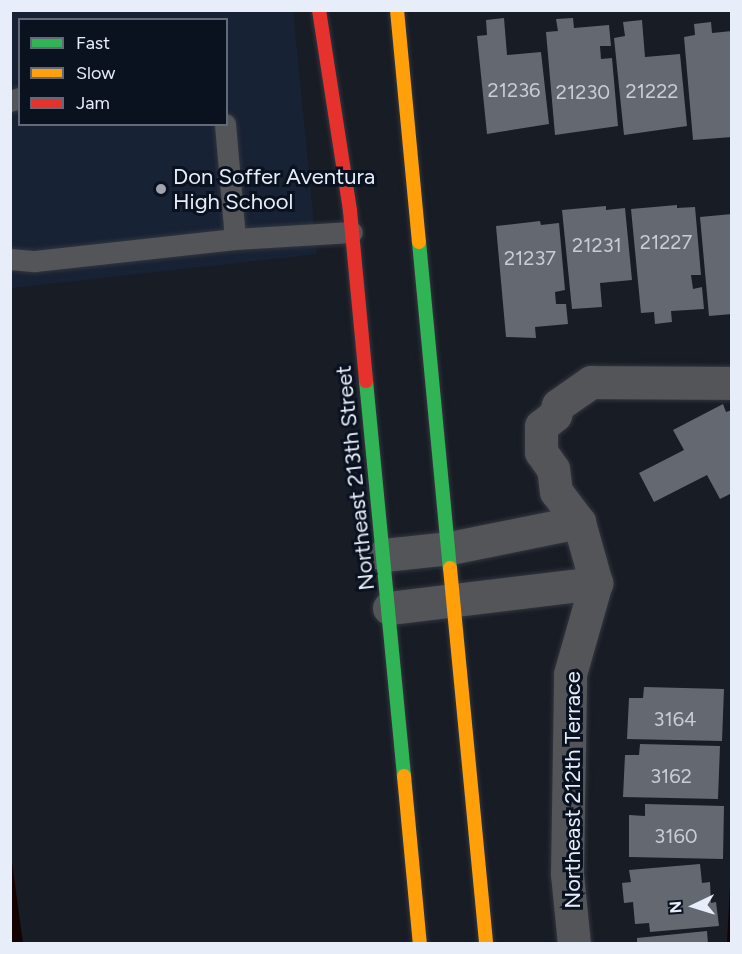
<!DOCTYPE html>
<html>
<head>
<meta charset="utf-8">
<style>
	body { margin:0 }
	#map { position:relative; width:742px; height:954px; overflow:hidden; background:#181c25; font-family:Figtree,sans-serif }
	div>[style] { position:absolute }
	.built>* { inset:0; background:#182235 }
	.water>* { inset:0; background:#150303 }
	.building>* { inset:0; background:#646971 }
	.roads { filter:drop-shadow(0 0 2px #32363e) drop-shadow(0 0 2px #32363e) }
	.lane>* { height:21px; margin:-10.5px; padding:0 10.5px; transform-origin:10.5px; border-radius:10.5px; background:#535559 }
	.street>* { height:33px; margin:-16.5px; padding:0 16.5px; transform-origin:16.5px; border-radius:16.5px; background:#535559 }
	.fast>* { height:14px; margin:-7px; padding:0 7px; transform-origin:7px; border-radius:7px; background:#30b455 }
	.slow>* { height:14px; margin:-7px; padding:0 7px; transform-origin:7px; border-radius:7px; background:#ff9f0a }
	.jam>* { height:14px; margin:-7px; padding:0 7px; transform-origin:7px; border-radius:7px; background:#e5322d }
	.dots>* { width:16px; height:16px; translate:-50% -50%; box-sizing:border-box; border:3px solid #0a1220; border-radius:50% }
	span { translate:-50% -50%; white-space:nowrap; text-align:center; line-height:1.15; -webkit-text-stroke:6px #0a1220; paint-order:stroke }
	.number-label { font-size:20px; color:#c7cdd7 }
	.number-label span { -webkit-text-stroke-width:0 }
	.poi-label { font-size:22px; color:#e8eef9 }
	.left { translate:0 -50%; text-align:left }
	.street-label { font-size:22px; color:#e8eef9 }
	.frame { position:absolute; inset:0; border:12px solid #e8eef9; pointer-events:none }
	.legend { position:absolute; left:18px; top:18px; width:210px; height:108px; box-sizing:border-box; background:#0a1220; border:2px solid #636a77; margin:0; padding:8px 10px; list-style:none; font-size:18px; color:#e8eef9 }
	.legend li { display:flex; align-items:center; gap:12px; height:30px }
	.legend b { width:30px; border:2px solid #636a77 }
	.north { position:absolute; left:664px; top:876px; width:60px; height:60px; -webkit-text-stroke:4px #0a1220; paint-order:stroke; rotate:266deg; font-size:16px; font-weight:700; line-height:24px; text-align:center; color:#e8eef9 }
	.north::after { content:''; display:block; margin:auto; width:21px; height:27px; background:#e8eef9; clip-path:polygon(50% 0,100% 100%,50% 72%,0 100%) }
</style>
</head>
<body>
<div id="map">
	<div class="built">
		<i style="clip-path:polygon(evenodd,10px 11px,293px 11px,317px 254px,11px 288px,10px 11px,20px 20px,226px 20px,226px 124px,20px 124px,20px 20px)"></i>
	</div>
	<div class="water">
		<i style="clip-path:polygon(10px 855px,11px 855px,23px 943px,11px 943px)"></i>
		<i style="clip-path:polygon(731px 867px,731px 943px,727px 943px)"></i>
	</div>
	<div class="building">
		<i style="clip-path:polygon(504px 18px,507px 55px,541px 52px,549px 124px,487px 134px,477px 36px,487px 35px,486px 20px)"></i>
		<i style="clip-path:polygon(573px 18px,574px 28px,609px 25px,611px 46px,600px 46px,601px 59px,612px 58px,618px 126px,555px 135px,546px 32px,558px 31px,556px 19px)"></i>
		<i style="clip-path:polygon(642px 20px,645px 57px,680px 54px,687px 126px,624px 135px,614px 38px,625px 36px,623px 22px)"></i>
		<i style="clip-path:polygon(711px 22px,712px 33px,732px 31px,732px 137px,693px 140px,684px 37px,695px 35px,694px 24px)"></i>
		<i style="clip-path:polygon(677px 205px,677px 208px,695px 207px,701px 275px,691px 275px,693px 289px,702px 287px,704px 309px,671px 311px,672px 322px,655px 324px,654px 312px,641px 313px,631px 209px)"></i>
		<i style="clip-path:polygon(606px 206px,606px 210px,625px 208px,632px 280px,600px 283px,602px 307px,572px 309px,562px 210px)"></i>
		<i style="clip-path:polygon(732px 214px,732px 314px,709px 316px,700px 217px)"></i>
		<i style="clip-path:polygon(540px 221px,541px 225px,559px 223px,565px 290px,555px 292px,556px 304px,566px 304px,568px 324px,535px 327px,536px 338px,506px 337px,496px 226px)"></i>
		<i style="clip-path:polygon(723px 404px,726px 412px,732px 410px,732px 493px,720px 499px,707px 475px,654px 502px,639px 473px,684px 450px,673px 430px)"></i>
		<i style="clip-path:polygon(644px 687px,724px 689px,722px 741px,627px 739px,629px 698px,643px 698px)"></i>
		<i style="clip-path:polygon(640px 744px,720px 746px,718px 799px,623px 797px,625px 755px,639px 755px)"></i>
		<i style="clip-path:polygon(645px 804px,724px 806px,723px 859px,629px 857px,629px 815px,645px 816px)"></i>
		<i style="clip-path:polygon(700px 864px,702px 883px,710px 882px,711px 903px,716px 902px,719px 926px,650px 932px,649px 923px,635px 924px,633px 902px,624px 903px,622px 883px,631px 882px,629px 870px)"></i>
		<i style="clip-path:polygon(707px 931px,708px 944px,637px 944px,637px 938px)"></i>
	</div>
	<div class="roads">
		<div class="lane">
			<i style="left:10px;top:101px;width:10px;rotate:-17deg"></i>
			<i style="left:225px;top:124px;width:115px;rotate:85deg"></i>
			<i style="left:10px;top:259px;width:25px;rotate:5deg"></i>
			<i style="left:35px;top:261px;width:201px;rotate:-6.3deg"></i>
			<i style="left:235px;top:239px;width:117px;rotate:-3.4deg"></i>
		</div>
		<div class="street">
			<i style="left:384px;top:555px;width:66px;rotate:-6.1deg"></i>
			<i style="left:450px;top:548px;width:132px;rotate:-11.4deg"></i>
			<i style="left:389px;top:608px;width:209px;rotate:-6.9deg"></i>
			<i style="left:574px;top:944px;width:70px;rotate:-95.7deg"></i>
			<i style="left:567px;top:874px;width:200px;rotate:-89.1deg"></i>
			<i style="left:570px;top:674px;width:95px;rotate:-74.1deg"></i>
			<i style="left:596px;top:583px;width:63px;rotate:-105.6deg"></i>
			<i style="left:579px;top:522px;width:38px;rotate:-127deg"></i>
			<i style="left:556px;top:492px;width:23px;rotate:-97deg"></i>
			<i style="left:553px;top:469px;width:21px;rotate:-125deg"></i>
			<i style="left:541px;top:452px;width:26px;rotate:-90deg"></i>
			<i style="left:541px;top:426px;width:18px;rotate:-38deg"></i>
			<i style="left:555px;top:415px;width:10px;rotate:-73deg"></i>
			<i style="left:558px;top:405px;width:40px;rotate:-34.9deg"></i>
			<i style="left:591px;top:382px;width:141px;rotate:0.4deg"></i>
		</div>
		<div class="fast">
			<i style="left:419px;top:242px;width:327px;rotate:84.6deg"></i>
			<i style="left:366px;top:381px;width:397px;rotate:84.5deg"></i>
		</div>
		<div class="slow">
			<i style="left:397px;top:10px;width:233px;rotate:84.6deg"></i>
			<i style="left:450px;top:568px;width:378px;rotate:84.5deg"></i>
			<i style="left:404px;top:776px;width:169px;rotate:84.6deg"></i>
		</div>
		<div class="jam">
			<i style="left:319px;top:10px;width:203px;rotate:81.2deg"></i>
			<i style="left:350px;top:211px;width:171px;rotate:84.6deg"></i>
		</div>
	</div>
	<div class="dots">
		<i style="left:161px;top:189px;background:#9fa4af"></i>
	</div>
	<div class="number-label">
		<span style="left:514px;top:90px">21236</span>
		<span style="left:652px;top:91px">21222</span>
		<span style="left:583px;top:92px">21230</span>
		<span style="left:666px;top:242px">21227</span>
		<span style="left:597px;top:245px">21231</span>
		<span style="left:530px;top:258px">21237</span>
		<span style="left:675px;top:719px">3164</span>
		<span style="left:671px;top:776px">3162</span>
		<span style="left:676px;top:836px">3160</span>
	</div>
	<div class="poi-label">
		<span class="left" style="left:173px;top:189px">Don Soffer Aventura<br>High School</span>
	</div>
	<div class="street-label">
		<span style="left:355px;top:478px;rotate:-96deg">Northeast 213th Street</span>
		<span style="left:573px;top:790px;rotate:-90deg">Northeast 212th Terrace</span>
	</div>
	<div class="frame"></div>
	<ul class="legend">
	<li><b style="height:8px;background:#30b455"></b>Fast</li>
	<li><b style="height:8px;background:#ff9f0a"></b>Slow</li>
	<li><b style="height:8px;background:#e5322d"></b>Jam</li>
	</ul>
	<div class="north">N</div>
</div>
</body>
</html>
